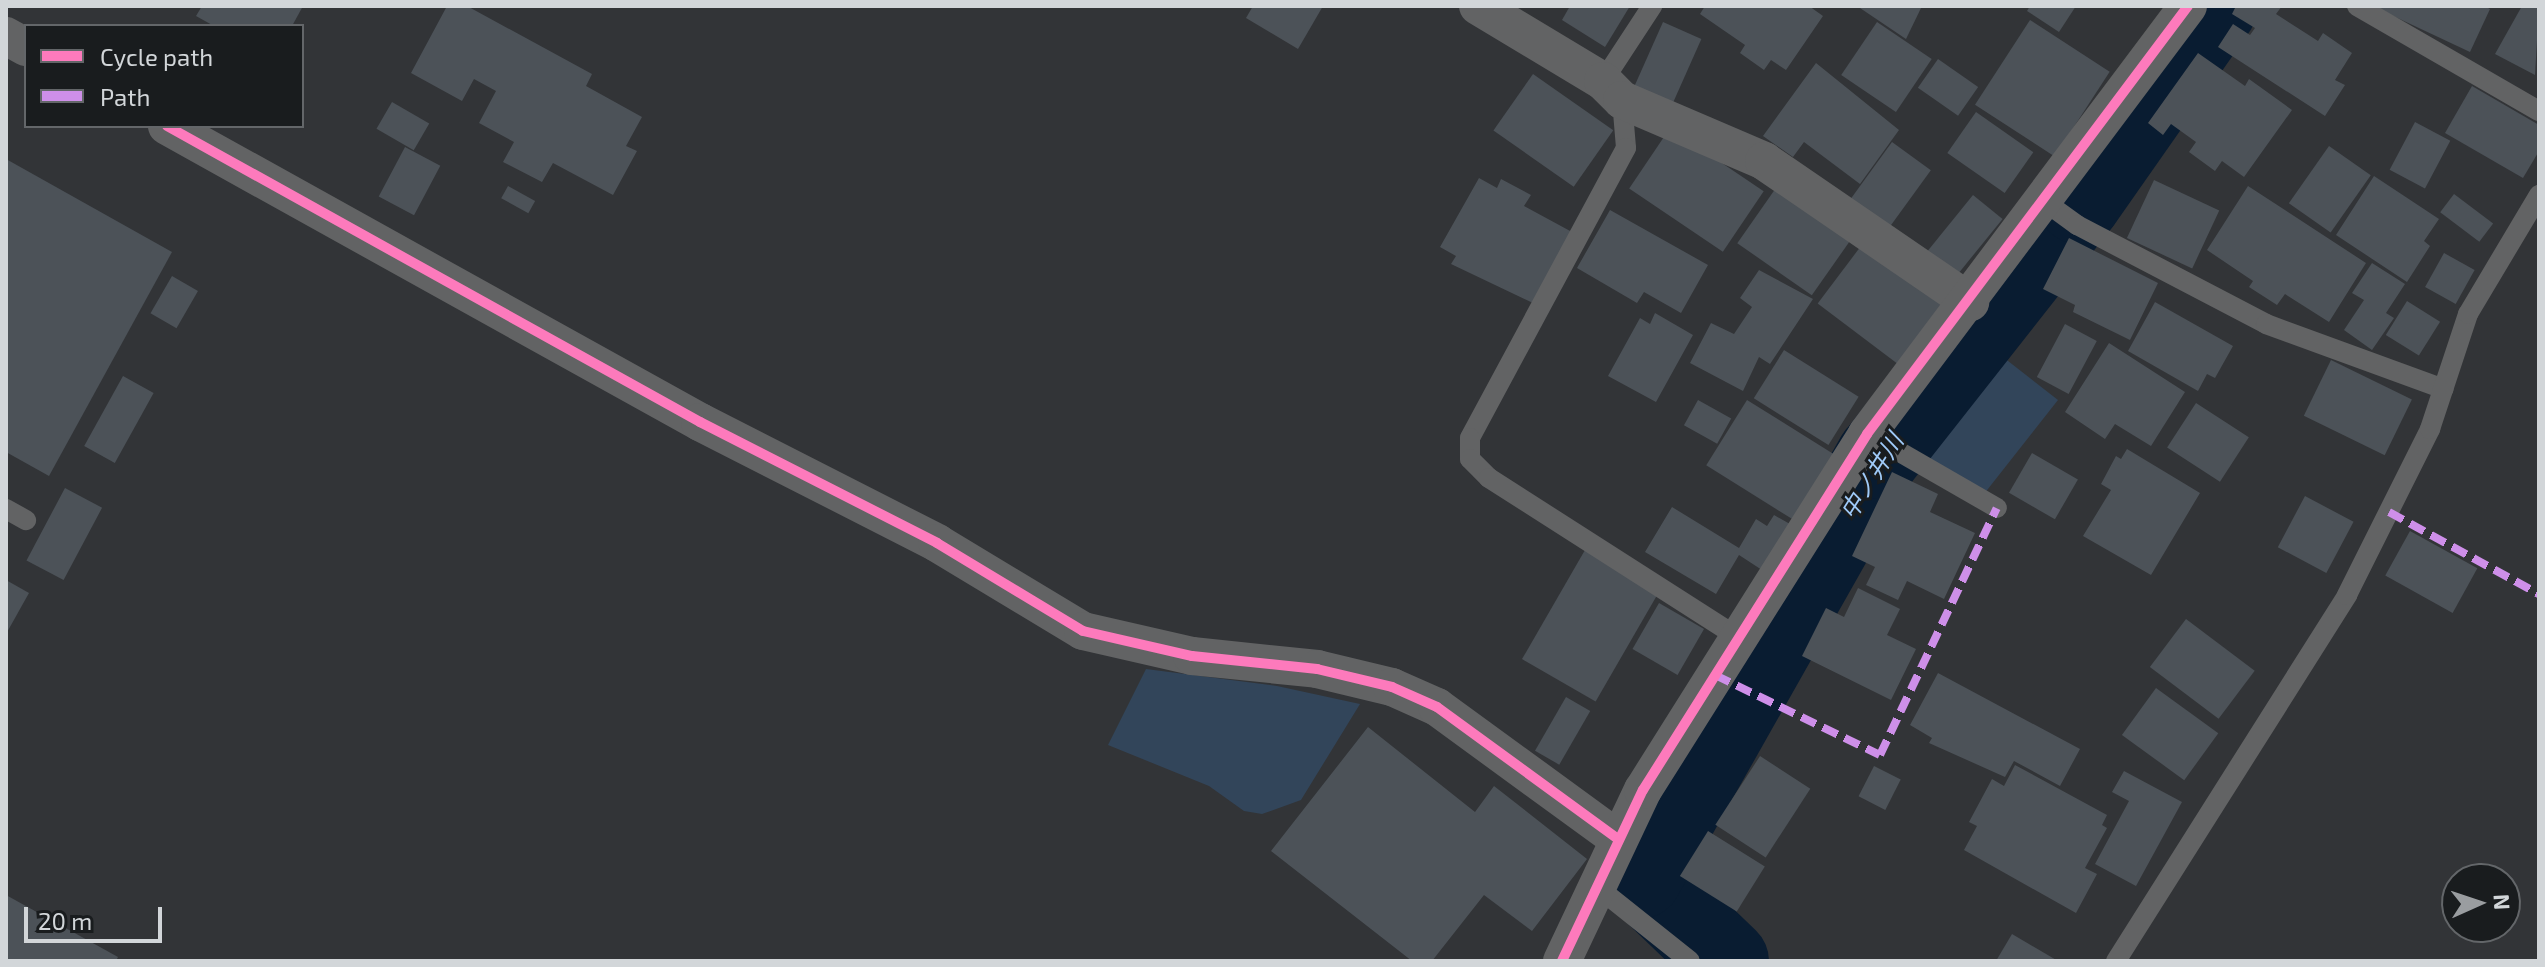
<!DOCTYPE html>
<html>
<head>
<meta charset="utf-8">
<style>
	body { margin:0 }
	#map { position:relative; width:2545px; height:967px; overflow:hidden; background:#323437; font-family:"Exo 2","Noto Sans JP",sans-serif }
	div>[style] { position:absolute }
	.green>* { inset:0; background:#32455a }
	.river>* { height:84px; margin:-42px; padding:0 42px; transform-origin:42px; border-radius:42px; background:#091c31 }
	.building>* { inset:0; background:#4c5258; transform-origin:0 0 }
	.lane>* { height:20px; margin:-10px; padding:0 10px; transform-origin:10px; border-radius:10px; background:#626364 }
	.street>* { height:38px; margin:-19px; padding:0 19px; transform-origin:19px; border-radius:19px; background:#626364 }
	.quiet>* { height:8px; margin-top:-4px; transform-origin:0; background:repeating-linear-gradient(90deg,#ce8fe9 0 16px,transparent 0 24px) }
	.cycleway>* { height:10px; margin:-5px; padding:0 5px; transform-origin:5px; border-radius:5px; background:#fd7abc }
	span { translate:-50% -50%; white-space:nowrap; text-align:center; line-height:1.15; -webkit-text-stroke:6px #191c1e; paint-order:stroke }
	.water-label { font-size:24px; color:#9fcaf8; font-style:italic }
	.frame { position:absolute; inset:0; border:8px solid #d2d6d9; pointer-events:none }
	.legend { position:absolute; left:24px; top:24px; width:280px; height:104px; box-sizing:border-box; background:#191c1e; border:2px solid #636669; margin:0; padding:10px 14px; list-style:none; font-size:24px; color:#d2d6d9 }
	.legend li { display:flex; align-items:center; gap:16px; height:40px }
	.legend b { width:40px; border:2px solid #636669 }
	.north { position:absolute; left:2441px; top:863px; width:80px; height:80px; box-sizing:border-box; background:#191c1e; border:2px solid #636669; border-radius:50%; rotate:87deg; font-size:22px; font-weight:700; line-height:32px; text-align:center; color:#d2d6d9 }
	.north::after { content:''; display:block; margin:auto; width:28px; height:36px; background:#9a9da0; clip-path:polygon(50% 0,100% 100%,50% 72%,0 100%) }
	.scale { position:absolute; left:24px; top:907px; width:138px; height:36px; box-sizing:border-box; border:4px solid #d2d6d9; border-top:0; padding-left:10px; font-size:24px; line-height:28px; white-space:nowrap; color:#d2d6d9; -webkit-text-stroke:6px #191c1e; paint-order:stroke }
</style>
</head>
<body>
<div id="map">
	<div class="green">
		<i style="clip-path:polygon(1985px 343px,2058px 400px,1984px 494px,1921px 459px,1910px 446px,1912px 429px)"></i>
		<i style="clip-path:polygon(1146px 669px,1277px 686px,1360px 704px,1301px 800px,1262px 814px,1244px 811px,1209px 786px,1108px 745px)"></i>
	</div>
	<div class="river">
		<i style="left:1727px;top:961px;width:121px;rotate:-136deg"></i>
		<i style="left:1640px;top:877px;width:483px;rotate:-60.5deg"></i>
		<i style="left:1878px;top:457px;width:325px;rotate:-51.8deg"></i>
		<i style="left:2079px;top:202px;width:239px;rotate:-55deg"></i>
	</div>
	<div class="building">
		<i style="clip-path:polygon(202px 6px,303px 6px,292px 26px,214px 26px,196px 16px)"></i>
		<i style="clip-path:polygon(447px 6px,467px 6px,592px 74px,586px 86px,642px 117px,626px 146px,637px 151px,613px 195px,553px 163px,542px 182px,503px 162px,514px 142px,479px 123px,496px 91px,474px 79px,462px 101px,411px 73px)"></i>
		<i style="clip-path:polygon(1253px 6px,1323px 6px,1298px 49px,1246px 18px)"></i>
		<i style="clip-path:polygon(1570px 6px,1630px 6px,1605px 47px,1562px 20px)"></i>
		<i style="clip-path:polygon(1705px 6px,1809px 6px,1823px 16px,1786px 70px,1771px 60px,1764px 70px,1740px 53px,1745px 45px,1700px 14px)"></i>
		<i style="clip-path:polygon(1857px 6px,1922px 6px,1906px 39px)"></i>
		<i style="clip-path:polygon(2030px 6px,2076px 6px,2059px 32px,2027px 11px)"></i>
		<i style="clip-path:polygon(2236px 6px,2282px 6px,2276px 14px,2318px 41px,2323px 33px,2352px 53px,2335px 80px,2345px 85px,2325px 116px,2218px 47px,2233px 24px,2250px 35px,2255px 28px,2232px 14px)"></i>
		<i style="clip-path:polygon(2372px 6px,2484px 6px,2490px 9px,2470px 52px)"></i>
		<i style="clip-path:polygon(2522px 6px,2539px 6px,2535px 75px,2495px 54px)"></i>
		<i style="left:2030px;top:20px;width:95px;height:101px;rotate:33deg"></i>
		<i style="left:1663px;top:22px;width:42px;height:70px;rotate:24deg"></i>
		<i style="left:1877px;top:22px;width:66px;height:64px;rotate:34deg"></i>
		<i style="clip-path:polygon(2198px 53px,2245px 86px,2249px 79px,2292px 110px,2244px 177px,2222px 161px,2215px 171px,2189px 152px,2196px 142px,2171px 124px,2163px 135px,2148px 123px)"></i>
		<i style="left:1938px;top:59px;width:49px;height:35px;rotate:35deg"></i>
		<i style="clip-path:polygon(1816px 63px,1899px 130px,1860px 184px,1804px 142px,1793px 157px,1763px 136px)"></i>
		<i style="left:1533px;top:74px;width:98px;height:69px;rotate:35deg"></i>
		<i style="clip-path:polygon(2472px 86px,2539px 125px,2539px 151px,2523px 178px,2445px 133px)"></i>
		<i style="left:392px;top:102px;width:43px;height:31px;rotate:30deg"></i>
		<i style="left:1976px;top:112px;width:70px;height:50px;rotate:35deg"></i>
		<i style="left:2415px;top:122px;width:40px;height:54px;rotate:28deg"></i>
		<i style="left:1670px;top:128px;width:113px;height:73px;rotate:34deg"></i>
		<i style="left:1892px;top:142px;width:48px;height:75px;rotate:36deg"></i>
		<i style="left:2329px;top:146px;width:51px;height:70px;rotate:35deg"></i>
		<i style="left:405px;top:147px;width:40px;height:56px;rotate:28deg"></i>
		<i style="clip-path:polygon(6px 159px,172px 252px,49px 476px,6px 452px)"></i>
		<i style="clip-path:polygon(2374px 176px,2439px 219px,2424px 241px,2430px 246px,2407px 282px,2336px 235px)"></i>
		<i style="clip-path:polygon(1479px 178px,1497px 188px,1501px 179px,1531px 195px,1524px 206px,1572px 232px,1533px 303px,1451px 264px,1456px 256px,1440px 247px)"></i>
		<i style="left:2154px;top:180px;width:72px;height:64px;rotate:25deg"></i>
		<i style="left:1778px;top:185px;width:91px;height:71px;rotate:35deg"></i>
		<i style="left:508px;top:186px;width:31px;height:14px;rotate:29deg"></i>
		<i style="clip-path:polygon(2248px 186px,2366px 263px,2329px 322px,2285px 294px,2277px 305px,2249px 287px,2253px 281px,2207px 250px)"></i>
		<i style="left:2454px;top:194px;width:49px;height:23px;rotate:37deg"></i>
		<i style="left:1973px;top:195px;width:38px;height:75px;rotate:39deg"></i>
		<i style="clip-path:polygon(1610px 210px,1708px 265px,1681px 313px,1644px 292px,1637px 303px,1577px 268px)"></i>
		<i style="clip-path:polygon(2069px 238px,2158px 283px,2130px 340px,2073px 312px,2075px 305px,2043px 289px)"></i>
		<i style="left:1864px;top:242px;width:100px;height:77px;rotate:37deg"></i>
		<i style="left:2444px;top:253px;width:35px;height:39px;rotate:29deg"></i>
		<i style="clip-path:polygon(2372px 263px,2405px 284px,2386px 313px,2394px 318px,2372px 350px,2344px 330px,2364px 300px,2352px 293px)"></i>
		<i style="clip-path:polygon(1759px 270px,1813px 299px,1770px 364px,1759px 357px,1743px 391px,1690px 363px,1711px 323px,1734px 334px,1752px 307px,1740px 298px)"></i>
		<i style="left:172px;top:276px;width:30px;height:43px;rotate:30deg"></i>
		<i style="left:2407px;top:301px;width:39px;height:40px;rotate:32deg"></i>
		<i style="clip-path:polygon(2155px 302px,2233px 346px,2215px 378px,2207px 374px,2198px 391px,2128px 351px)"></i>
		<i style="clip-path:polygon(1655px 313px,1693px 335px,1656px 402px,1608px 376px,1640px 318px,1650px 324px)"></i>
		<i style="left:2065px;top:324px;width:36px;height:60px;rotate:28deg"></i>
		<i style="clip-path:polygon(2109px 343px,2185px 392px,2151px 446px,2115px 424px,2105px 439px,2065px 412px)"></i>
		<i style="left:1784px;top:350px;width:88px;height:57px;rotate:32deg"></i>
		<i style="left:2331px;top:360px;width:90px;height:62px;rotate:26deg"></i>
		<i style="left:123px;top:376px;width:35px;height:80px;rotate:29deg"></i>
		<i style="left:1698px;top:400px;width:38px;height:29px;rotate:29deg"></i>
		<i style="left:1747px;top:400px;width:102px;height:77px;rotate:32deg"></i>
		<i style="left:2196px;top:403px;width:63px;height:53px;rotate:33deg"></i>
		<i style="clip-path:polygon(2127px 449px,2200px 493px,2151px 575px,2083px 536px,2111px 490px,2101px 484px,2116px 456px,2121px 459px)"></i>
		<i style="left:2032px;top:453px;width:53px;height:46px;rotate:30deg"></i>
		<i style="clip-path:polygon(1892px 472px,1938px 494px,1930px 512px,1975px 533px,1944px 599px,1907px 581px,1898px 600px,1866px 585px,1875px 567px,1852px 556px)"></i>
		<i style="left:65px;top:488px;width:42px;height:82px;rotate:28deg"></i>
		<i style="left:2305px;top:496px;width:55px;height:58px;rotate:28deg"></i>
		<i style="clip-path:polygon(1672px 507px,1739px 548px,1756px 519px,1767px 526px,1774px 515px,1790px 524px,1762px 570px,1739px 555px,1716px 594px,1645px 552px)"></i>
		<i style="left:2410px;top:531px;width:77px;height:51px;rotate:29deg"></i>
		<i style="left:1585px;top:550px;width:85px;height:126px;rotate:30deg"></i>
		<i style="clip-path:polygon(6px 580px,29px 593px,6px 634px)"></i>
		<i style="clip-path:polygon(1858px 588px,1900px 609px,1887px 635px,1916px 649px,1891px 700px,1802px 656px,1826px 608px,1844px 617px)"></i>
		<i style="left:1659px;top:603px;width:52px;height:53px;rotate:30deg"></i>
		<i style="left:2186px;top:619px;width:86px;height:60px;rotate:37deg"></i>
		<i style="clip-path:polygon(1938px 673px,2080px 749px,2060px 786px,2014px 761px,2005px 777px,1929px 743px,1932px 738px,1910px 725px)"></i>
		<i style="left:2156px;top:688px;width:77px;height:58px;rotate:36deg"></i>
		<i style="left:1566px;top:697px;width:28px;height:62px;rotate:30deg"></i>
		<i style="clip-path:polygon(1368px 727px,1475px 812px,1494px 786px,1587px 859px,1532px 931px,1484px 895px,1432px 961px,1412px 961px,1271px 851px)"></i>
		<i style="left:1760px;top:756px;width:60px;height:82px;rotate:33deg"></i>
		<i style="clip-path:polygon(2015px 765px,2107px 815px,2102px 825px,2107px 828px,2085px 868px,2097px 874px,2076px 913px,1964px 850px,1977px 826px,1969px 822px,1992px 779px,2004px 786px)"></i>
		<i style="left:1874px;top:766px;width:30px;height:34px;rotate:27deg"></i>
		<i style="clip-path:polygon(2124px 771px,2182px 802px,2136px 886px,2095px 864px,2129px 801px,2112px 792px)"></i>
		<i style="left:1708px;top:831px;width:67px;height:53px;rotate:32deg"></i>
		<i style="clip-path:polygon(6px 895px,118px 957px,116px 961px,6px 961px)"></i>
		<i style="clip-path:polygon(2012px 934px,2058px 961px,1996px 961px)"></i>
	</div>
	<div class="lane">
		<i style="left:2357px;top:6px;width:210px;rotate:30deg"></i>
		<i style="left:1603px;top:81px;width:90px;rotate:-56.8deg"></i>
		<i style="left:1622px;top:100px;width:48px;rotate:85.2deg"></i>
		<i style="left:1626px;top:148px;width:329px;rotate:118.3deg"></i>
		<i style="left:1470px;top:438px;width:21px;rotate:90deg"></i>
		<i style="left:1470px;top:459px;width:27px;rotate:45deg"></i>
		<i style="left:1489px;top:478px;width:299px;rotate:32.6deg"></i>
		<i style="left:2044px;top:201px;width:41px;rotate:36deg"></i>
		<i style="left:2077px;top:225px;width:213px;rotate:27.6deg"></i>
		<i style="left:2266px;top:324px;width:189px;rotate:20.1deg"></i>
		<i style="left:1872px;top:426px;width:36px;rotate:44deg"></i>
		<i style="left:1898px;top:451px;width:114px;rotate:29.9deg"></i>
		<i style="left:6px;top:509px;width:23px;rotate:29deg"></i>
		<i style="left:1596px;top:886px;width:120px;rotate:38.6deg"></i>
		<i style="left:2116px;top:961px;width:433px;rotate:-57.7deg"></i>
		<i style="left:2347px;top:595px;width:186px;rotate:-63.4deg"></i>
		<i style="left:2430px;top:429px;width:121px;rotate:-71.7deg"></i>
		<i style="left:2468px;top:314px;width:139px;rotate:-59.2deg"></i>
	</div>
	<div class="street">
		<i style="left:1478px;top:6px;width:146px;rotate:31deg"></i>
		<i style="left:1603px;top:81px;width:27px;rotate:45deg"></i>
		<i style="left:1622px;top:100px;width:155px;rotate:23.2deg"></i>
		<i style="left:1764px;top:161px;width:250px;rotate:34.4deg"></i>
		<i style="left:6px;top:36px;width:23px;rotate:29deg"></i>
		<i style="left:167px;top:126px;width:610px;rotate:29.05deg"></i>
		<i style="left:700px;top:422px;width:266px;rotate:27deg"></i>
		<i style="left:937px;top:543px;width:170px;rotate:31.1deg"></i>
		<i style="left:1083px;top:631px;width:112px;rotate:12.9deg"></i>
		<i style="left:1192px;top:656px;width:126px;rotate:5.9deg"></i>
		<i style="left:1317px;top:669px;width:77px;rotate:13.5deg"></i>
		<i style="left:1392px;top:687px;width:49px;rotate:24deg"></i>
		<i style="left:1437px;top:707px;width:224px;rotate:36.1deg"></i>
		<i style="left:1562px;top:961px;width:189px;rotate:-64.7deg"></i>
		<i style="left:1643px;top:790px;width:421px;rotate:-57.8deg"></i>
		<i style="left:1867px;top:434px;width:535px;rotate:-53.13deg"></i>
	</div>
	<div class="quiet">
		<i style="left:2389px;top:512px;width:171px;rotate:28.7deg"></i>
		<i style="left:1715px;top:675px;width:183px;rotate:25.9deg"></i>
		<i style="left:1880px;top:755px;width:273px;rotate:-64.7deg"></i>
	</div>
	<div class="cycleway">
		<i style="left:167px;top:126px;width:610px;rotate:29.05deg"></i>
		<i style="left:700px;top:422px;width:266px;rotate:27deg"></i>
		<i style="left:937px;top:543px;width:170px;rotate:31.1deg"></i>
		<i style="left:1083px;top:631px;width:112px;rotate:12.9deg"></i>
		<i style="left:1192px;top:656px;width:126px;rotate:5.9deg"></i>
		<i style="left:1317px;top:669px;width:77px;rotate:13.5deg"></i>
		<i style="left:1392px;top:687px;width:49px;rotate:24deg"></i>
		<i style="left:1437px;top:707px;width:224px;rotate:36.1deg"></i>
		<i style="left:1562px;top:961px;width:189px;rotate:-64.7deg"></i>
		<i style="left:1643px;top:790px;width:421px;rotate:-57.8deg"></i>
		<i style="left:1867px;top:434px;width:535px;rotate:-53.13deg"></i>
	</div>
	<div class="water-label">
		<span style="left:1871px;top:476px;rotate:-58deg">中ノ井川</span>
	</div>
	<div class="frame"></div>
	<ul class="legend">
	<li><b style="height:10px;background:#fd7abc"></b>Cycle path</li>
	<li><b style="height:10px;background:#ce8fe9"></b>Path</li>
	</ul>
	<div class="north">N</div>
	<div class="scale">20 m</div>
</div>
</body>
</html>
